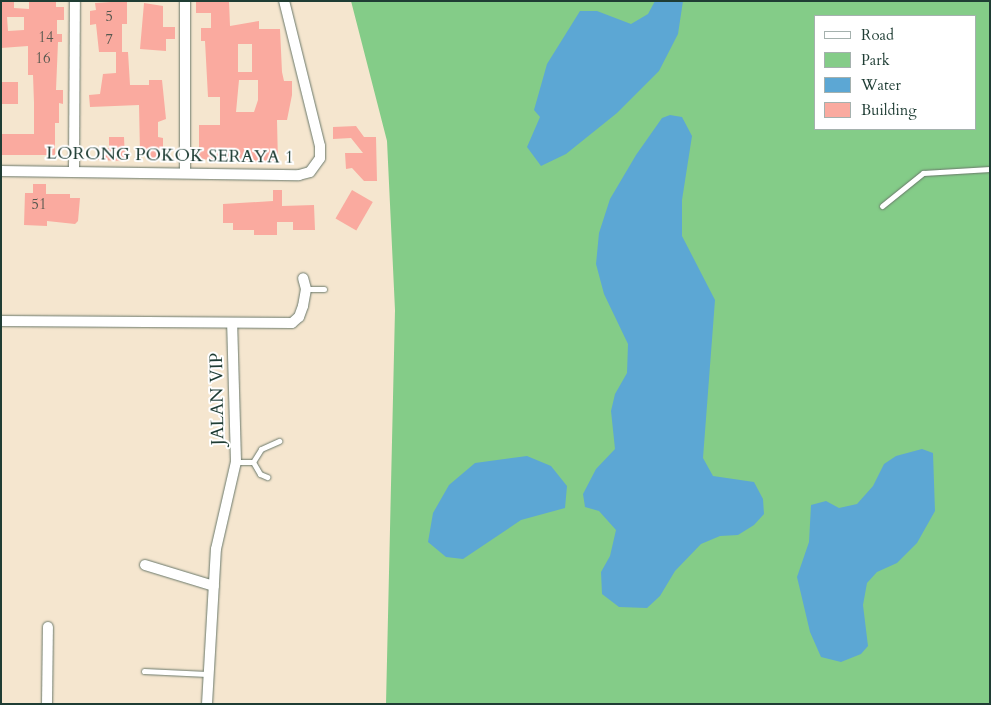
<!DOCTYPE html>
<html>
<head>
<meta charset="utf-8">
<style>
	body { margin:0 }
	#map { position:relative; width:991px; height:705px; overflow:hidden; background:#f5e6cf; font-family:Cardo,serif }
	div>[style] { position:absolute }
	.green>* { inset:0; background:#84cc88 }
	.water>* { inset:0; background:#5ca7d4 }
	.building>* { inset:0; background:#faaa9f; transform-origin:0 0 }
	.roads { filter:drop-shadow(0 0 1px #6a786a) drop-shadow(0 0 1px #6a786a) }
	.service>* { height:5px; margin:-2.5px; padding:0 2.5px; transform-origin:2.5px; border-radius:2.5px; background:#fff }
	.minor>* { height:10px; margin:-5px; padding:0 5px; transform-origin:5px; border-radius:5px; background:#fff }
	span { translate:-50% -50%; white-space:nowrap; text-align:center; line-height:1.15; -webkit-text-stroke:4px #fff; paint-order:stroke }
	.number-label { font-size:15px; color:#56584f }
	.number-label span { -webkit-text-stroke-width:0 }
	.street-label { font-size:18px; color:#1f3d34 }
	.frame { position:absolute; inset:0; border:2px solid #1f3d34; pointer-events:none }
	.legend { position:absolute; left:814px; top:15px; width:162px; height:115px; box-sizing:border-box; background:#fff; border:1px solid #a5b1ae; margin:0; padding:6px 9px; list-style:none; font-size:15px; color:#1f3d34 }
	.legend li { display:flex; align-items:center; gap:10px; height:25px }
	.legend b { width:25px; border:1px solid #a5b1ae }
</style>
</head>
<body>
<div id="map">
	<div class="green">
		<i style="clip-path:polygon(evenodd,351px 1px,990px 1px,990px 704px,386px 704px,395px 310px,387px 141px,351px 1px,815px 16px,975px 16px,975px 129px,815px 129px,815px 16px)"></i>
	</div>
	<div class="water">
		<i style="clip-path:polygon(655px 1px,683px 1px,678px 34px,659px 71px,617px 113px,566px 154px,541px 166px,527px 147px,540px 117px,534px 110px,547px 64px,580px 11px,597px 11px,631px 24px,648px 14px)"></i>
		<i style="clip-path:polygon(670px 115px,682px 117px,692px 136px,682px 200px,682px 236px,715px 300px,703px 458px,713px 476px,754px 482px,763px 499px,764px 514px,754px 525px,738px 535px,720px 536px,701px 544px,675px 571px,660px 596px,647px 608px,619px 607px,602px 594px,601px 572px,610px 556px,616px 530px,599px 511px,585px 507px,583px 494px,596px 469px,615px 449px,611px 411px,615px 394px,627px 373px,628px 344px,604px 294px,596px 264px,599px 233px,610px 199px,636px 155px,662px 118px)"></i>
		<i style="clip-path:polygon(922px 449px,933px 453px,935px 511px,917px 543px,897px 563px,877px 572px,867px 583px,863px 605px,868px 646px,861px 654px,841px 662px,821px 657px,810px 632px,797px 577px,809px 542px,811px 505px,826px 501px,839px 508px,857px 504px,873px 486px,884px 464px,896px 456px)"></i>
		<i style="clip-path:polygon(527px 456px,551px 466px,567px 486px,565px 508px,521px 520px,463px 559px,446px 557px,428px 542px,433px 513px,449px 485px,475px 463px)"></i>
	</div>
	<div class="building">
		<i style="clip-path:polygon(evenodd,1px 1px,14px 1px,14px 8px,29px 9px,29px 1px,56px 1px,56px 7px,64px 7px,64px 20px,57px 20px,57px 34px,62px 34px,62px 42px,58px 42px,56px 90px,63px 90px,63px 104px,59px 103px,59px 123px,55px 123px,55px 155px,1px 155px,1px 134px,34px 134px,34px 103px,33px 75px,28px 75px,28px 46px,1px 48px,1px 1px,7px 17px,24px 17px,24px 30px,8px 31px,7px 17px)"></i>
		<i style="clip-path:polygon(127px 1px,127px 24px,122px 24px,122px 52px,99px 52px,96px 24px,90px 25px,90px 11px,96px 10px,95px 3px)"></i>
		<i style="clip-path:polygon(evenodd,196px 1px,229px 1px,230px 26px,259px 21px,259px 29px,280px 29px,282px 72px,284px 81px,292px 81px,292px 95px,287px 120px,277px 120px,278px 163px,236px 161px,236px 157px,199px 160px,199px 125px,220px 125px,220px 97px,208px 97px,205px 41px,201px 41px,201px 28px,211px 28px,211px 13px,196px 13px,196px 1px,238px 44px,252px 44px,252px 72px,238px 72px,238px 44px,196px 1px,239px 80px,258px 80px,258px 100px,254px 112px,236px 112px,239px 80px)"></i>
		<i style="clip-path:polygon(144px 3px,163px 6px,163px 27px,175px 27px,175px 39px,166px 39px,166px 51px,140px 49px)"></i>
		<i style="clip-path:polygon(116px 52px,128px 52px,130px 85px,149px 85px,149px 80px,162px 80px,166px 119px,158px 122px,158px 137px,163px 138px,163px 158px,150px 158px,150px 153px,140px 153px,139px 105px,90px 107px,89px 95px,100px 94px,103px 74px,116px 73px)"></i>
		<i style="left:18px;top:82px;width:22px;height:17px;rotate:90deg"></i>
		<i style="clip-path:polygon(356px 126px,364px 137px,376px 137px,377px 181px,364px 181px,352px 168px,346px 169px,345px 153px,363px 153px,351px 138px,333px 139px,333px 127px)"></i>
		<i style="clip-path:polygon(109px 137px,124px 137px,125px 161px,98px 160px,97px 148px,109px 148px)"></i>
		<i style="clip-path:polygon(33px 184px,46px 184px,46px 194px,70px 194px,70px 198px,80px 198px,78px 221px,75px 224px,47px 221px,47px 226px,24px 225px,25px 193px,33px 193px)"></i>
		<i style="clip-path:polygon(273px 190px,282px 190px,282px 206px,314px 205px,315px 230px,293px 230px,293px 222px,277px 222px,277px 235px,254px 235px,254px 230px,233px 230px,233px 223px,223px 223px,223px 204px,273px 201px)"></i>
		<i style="left:352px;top:190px;width:24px;height:33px;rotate:30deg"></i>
	</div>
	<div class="roads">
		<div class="service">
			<i style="left:882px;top:206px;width:53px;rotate:-38.8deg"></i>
			<i style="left:923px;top:173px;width:67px;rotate:-3.4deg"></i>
			<i style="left:306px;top:289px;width:18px"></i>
			<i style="left:236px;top:462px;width:17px"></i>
			<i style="left:253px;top:462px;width:14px;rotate:60deg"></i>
			<i style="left:260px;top:474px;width:8px;rotate:23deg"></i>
			<i style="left:253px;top:462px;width:15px;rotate:-58deg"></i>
			<i style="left:261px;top:449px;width:20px;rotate:-24deg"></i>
			<i style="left:144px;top:671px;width:63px;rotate:2.7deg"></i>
		</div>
		<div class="minor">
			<i style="left:185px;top:1px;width:171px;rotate:90deg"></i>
			<i style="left:1px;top:171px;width:298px;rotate:0.8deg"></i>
			<i style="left:299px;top:175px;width:11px;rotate:-15deg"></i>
			<i style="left:310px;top:172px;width:17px;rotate:-54deg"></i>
			<i style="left:320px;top:158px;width:12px;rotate:-90deg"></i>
			<i style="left:320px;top:146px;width:149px;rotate:-103.9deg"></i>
			<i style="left:74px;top:171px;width:170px;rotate:-89.7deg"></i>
			<i style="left:1px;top:321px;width:291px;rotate:0.4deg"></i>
			<i style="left:292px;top:323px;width:9px;rotate:-41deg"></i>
			<i style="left:299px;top:317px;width:12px;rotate:-70deg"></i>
			<i style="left:303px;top:306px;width:17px;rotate:-80deg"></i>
			<i style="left:306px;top:289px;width:11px;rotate:-105deg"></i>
			<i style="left:145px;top:565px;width:72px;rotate:16.9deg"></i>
			<i style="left:47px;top:704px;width:77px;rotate:-89.3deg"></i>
			<i style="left:207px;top:704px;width:155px;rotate:-86.7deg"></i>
			<i style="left:216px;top:549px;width:89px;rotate:-77.1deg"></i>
			<i style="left:236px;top:462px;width:139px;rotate:-91.6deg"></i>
		</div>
	</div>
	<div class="number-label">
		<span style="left:109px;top:17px">5</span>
		<span style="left:46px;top:38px">14</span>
		<span style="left:109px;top:40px">7</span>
		<span style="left:43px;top:59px">16</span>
		<span style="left:39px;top:205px">51</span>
	</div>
	<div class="street-label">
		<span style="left:170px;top:156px;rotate:1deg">LORONG POKOK SERAYA 1</span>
		<span style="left:218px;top:399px;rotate:-91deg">JALAN VIP</span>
	</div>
	<div class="frame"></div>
	<ul class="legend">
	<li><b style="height:6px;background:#fff"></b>Road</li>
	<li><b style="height:14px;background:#84cc88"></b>Park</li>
	<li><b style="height:14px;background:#5ca7d4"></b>Water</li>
	<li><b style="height:14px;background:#faaa9f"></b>Building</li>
	</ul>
</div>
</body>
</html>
